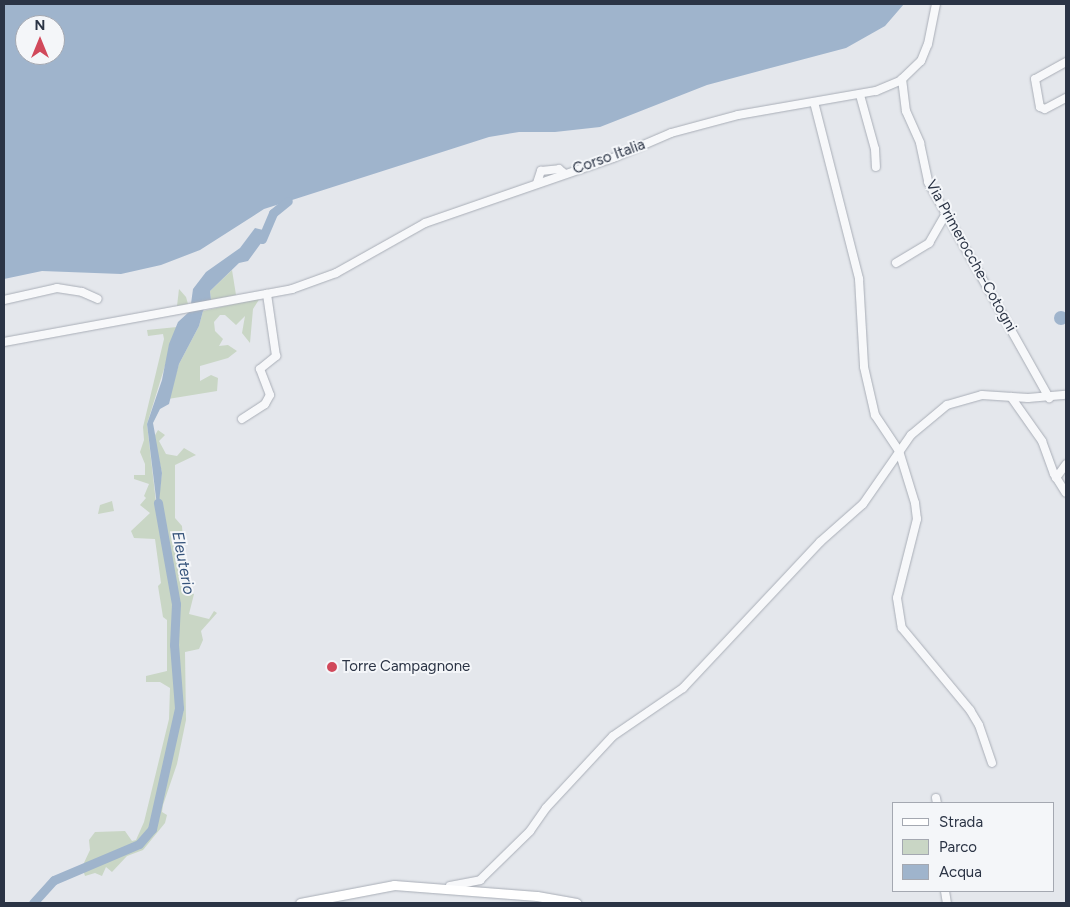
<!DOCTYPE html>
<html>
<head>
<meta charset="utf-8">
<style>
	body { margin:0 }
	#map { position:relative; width:1070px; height:907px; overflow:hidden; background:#e4e7ec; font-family:Figtree,sans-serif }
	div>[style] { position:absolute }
	.green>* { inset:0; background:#c9d6c5 }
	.water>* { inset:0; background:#9fb4cc }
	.round { border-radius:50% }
	.river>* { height:9px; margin:-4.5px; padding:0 4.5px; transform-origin:4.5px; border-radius:4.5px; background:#9fb4cc }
	.roads { filter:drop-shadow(0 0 1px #a9aeb7) drop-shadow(0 0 1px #a9aeb7) }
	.minor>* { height:8px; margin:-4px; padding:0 4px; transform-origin:4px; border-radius:4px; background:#f7f8fa }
	.major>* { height:9px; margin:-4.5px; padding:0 4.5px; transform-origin:4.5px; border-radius:4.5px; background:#fff }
	.dots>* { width:14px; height:14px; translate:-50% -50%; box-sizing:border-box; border:2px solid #f4f6f9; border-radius:50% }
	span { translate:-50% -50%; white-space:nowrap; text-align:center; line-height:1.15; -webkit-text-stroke:4px #f4f6f9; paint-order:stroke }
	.street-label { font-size:15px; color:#2b3445 }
	.poi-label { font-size:15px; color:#2b3445 }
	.left { translate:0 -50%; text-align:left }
	.water-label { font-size:16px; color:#34527a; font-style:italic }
	.frame { position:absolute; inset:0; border:5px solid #2b3445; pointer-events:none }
	.legend { position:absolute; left:892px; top:802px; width:162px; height:90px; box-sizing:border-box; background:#f4f6f9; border:1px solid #a4a8b1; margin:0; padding:6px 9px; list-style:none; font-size:15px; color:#2b3445 }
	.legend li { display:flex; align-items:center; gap:10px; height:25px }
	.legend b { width:25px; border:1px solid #a4a8b1 }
	.north { position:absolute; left:15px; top:15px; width:50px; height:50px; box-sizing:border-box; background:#f4f6f9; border:1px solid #a4a8b1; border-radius:50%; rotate:0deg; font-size:14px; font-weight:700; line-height:20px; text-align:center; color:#2b3445 }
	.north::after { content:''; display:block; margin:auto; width:18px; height:22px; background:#d1495b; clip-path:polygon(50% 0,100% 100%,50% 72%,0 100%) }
</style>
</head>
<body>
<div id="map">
	<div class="green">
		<i style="clip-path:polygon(232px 270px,236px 295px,211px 300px,210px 291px)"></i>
		<i style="clip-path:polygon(179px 289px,186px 297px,188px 304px,177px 306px)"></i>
		<i style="clip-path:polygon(260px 298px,253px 309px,250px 343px,242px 333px,245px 316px,236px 325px,225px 315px,220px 315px,214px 322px,215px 331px,223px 339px,219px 346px,228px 345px,237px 351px,228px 358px,200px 366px,200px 381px,211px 375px,218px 378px,217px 391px,168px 399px,179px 364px,199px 326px,203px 311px)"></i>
		<i style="clip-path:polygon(177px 327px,147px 424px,157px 511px,162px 473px,154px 437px,158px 430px,165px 435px,159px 441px,166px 454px,177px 456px,184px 448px,196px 455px,175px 465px,175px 518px,182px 526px,185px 570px,189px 575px,186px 581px,189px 593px,194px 594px,189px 614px,209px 619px,214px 611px,217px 613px,201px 631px,203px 640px,199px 649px,185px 652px,186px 720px,177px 764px,163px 805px,162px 812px,167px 815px,165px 823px,143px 850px,127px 856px,112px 872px,106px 867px,102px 876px,95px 873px,85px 876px,82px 867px,90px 850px,89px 840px,95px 832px,125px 831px,132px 841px,136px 840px,144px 822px,169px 719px,170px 688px,160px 682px,146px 682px,146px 676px,167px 671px,167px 620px,163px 617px,158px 586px,161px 583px,155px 539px,134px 538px,131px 531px,150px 513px,140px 505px,146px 498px,144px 496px,149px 484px,134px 479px,134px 475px,145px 475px,145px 464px,140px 452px,144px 440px,143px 427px,164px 339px,163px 334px,148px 336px,147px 330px)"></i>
		<i style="clip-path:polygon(112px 501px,114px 511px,98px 514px,100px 505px)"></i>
	</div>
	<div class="water">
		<i style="clip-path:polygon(evenodd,4px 4px,904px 4px,885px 26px,846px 48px,707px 85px,600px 127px,555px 132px,519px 132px,489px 137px,264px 209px,200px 250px,161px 265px,121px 274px,42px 271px,4px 279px,4px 4px,25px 25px,55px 25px,55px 55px,25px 55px,25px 25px)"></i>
		<i style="clip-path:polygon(266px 227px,264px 239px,248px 261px,239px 263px,210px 291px,211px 300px,203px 311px,199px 326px,179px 364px,169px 404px,160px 409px,153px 423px,162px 473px,158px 514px,147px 424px,162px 380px,169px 344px,178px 322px,190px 311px,193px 289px,206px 272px,240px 248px,255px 228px,263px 230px)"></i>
		<i class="round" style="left:1054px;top:311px;width:14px;height:14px"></i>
	</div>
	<div class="river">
		<i style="left:262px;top:239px;width:28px;rotate:-67deg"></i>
		<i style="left:273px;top:213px;width:19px;rotate:-39deg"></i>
		<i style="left:33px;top:903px;width:31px;rotate:-48deg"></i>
		<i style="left:54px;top:880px;width:92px;rotate:-23deg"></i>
		<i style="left:139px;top:844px;width:20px;rotate:-49deg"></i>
		<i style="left:152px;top:829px;width:124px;rotate:-77.4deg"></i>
		<i style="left:179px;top:708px;width:63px;rotate:-94.5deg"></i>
		<i style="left:174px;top:645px;width:41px;rotate:-87.2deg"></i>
		<i style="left:176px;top:604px;width:103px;rotate:-100.1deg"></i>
	</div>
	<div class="roads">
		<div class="minor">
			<i style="left:1066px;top:62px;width:35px;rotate:151deg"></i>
			<i style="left:1035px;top:79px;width:28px;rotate:80deg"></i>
			<i style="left:1040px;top:107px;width:5px;rotate:22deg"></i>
			<i style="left:1045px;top:109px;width:24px;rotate:-28deg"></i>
			<i style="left:902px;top:79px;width:32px;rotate:83deg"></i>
			<i style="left:906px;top:111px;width:35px;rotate:66deg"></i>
			<i style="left:920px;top:143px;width:40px;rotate:78deg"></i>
			<i style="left:928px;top:182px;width:248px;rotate:60.7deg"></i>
			<i style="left:860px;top:95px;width:56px;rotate:74.5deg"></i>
			<i style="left:875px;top:149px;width:18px;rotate:87deg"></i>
			<i style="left:814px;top:102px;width:183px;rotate:75.7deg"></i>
			<i style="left:859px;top:279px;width:88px;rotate:86.7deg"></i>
			<i style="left:864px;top:367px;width:49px;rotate:77.1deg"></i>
			<i style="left:875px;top:415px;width:43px;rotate:56.3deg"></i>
			<i style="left:899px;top:451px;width:54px;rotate:72.9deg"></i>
			<i style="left:915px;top:503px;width:16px;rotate:83deg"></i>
			<i style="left:917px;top:519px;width:81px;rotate:104.2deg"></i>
			<i style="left:897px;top:598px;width:30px;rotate:81deg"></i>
			<i style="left:902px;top:628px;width:107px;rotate:50.3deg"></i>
			<i style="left:970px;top:710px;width:17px;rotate:59deg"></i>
			<i style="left:979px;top:725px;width:40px;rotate:71.1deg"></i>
			<i style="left:537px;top:183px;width:13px;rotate:-72deg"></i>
			<i style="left:541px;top:171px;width:18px;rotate:-6deg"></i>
			<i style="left:559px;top:169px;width:6px;rotate:39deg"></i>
			<i style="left:896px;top:263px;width:39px;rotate:-31deg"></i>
			<i style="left:929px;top:243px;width:34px;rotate:-60deg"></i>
			<i style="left:4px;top:300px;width:54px;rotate:-12.8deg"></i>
			<i style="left:57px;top:288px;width:25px;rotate:9deg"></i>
			<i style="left:82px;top:292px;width:17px;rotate:24deg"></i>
			<i style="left:4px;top:342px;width:293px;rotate:-10.4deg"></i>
			<i style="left:292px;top:289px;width:47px;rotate:-20deg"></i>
			<i style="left:336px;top:273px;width:102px;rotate:-29.3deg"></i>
			<i style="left:425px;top:223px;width:199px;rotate:-19.1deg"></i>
			<i style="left:613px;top:158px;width:63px;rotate:-23.3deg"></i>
			<i style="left:671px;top:133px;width:69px;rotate:-15deg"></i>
			<i style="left:738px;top:115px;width:140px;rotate:-9.9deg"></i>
			<i style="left:876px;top:91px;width:26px;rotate:-23deg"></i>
			<i style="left:900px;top:81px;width:29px;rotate:-44deg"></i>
			<i style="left:921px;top:61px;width:18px;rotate:-68deg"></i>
			<i style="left:928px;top:44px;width:41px;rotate:-78.7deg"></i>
			<i style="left:1011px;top:397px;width:54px;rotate:54.8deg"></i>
			<i style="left:1042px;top:441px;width:35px;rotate:70deg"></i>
			<i style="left:1054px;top:474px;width:22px;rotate:58deg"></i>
			<i style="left:242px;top:419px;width:27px;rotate:-33deg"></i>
			<i style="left:265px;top:404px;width:10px;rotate:-61deg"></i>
			<i style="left:270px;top:395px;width:28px;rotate:-111deg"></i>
			<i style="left:260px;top:369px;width:21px;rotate:-39deg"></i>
			<i style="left:276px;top:356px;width:63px;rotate:-98.3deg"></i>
			<i style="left:1056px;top:478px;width:17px;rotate:-54deg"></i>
			<i style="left:936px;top:798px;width:5px;rotate:79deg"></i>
			<i style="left:450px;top:886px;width:31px;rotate:-11deg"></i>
			<i style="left:480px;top:880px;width:70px;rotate:-44.4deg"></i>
			<i style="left:530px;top:831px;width:28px;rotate:-55deg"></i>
			<i style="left:546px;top:808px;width:98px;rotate:-47.1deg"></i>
			<i style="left:613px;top:736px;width:85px;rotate:-34.4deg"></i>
			<i style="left:683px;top:688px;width:200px;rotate:-46.8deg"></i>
			<i style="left:820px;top:542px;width:57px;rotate:-41.5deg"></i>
			<i style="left:863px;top:504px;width:84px;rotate:-55.2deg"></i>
			<i style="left:911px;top:435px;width:47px;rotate:-39.8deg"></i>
			<i style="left:947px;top:405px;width:36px;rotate:-16deg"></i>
			<i style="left:982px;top:395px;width:46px;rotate:3.7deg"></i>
			<i style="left:1028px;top:398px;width:38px;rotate:-5deg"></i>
			<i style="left:945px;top:891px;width:12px;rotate:81deg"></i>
		</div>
		<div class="major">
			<i style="left:300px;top:903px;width:96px;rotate:-10.8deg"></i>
			<i style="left:394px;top:885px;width:143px;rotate:4.4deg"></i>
			<i style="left:537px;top:896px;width:40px;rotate:10deg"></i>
		</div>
	</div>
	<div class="dots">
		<i style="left:332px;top:667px;background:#d1495b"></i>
	</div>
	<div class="street-label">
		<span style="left:609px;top:157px;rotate:-20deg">Corso Italia</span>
		<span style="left:971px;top:256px;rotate:61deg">Via Primerocche-Cotogni</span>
	</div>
	<div class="poi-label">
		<span class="left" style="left:342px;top:667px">Torre Campagnone</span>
	</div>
	<div class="water-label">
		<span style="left:183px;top:563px;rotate:79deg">Eleuterio</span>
	</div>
	<div class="frame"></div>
	<ul class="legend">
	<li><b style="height:6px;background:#fff"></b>Strada</li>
	<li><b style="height:14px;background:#c9d6c5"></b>Parco</li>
	<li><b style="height:14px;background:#9fb4cc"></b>Acqua</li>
	</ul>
	<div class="north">N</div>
</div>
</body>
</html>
